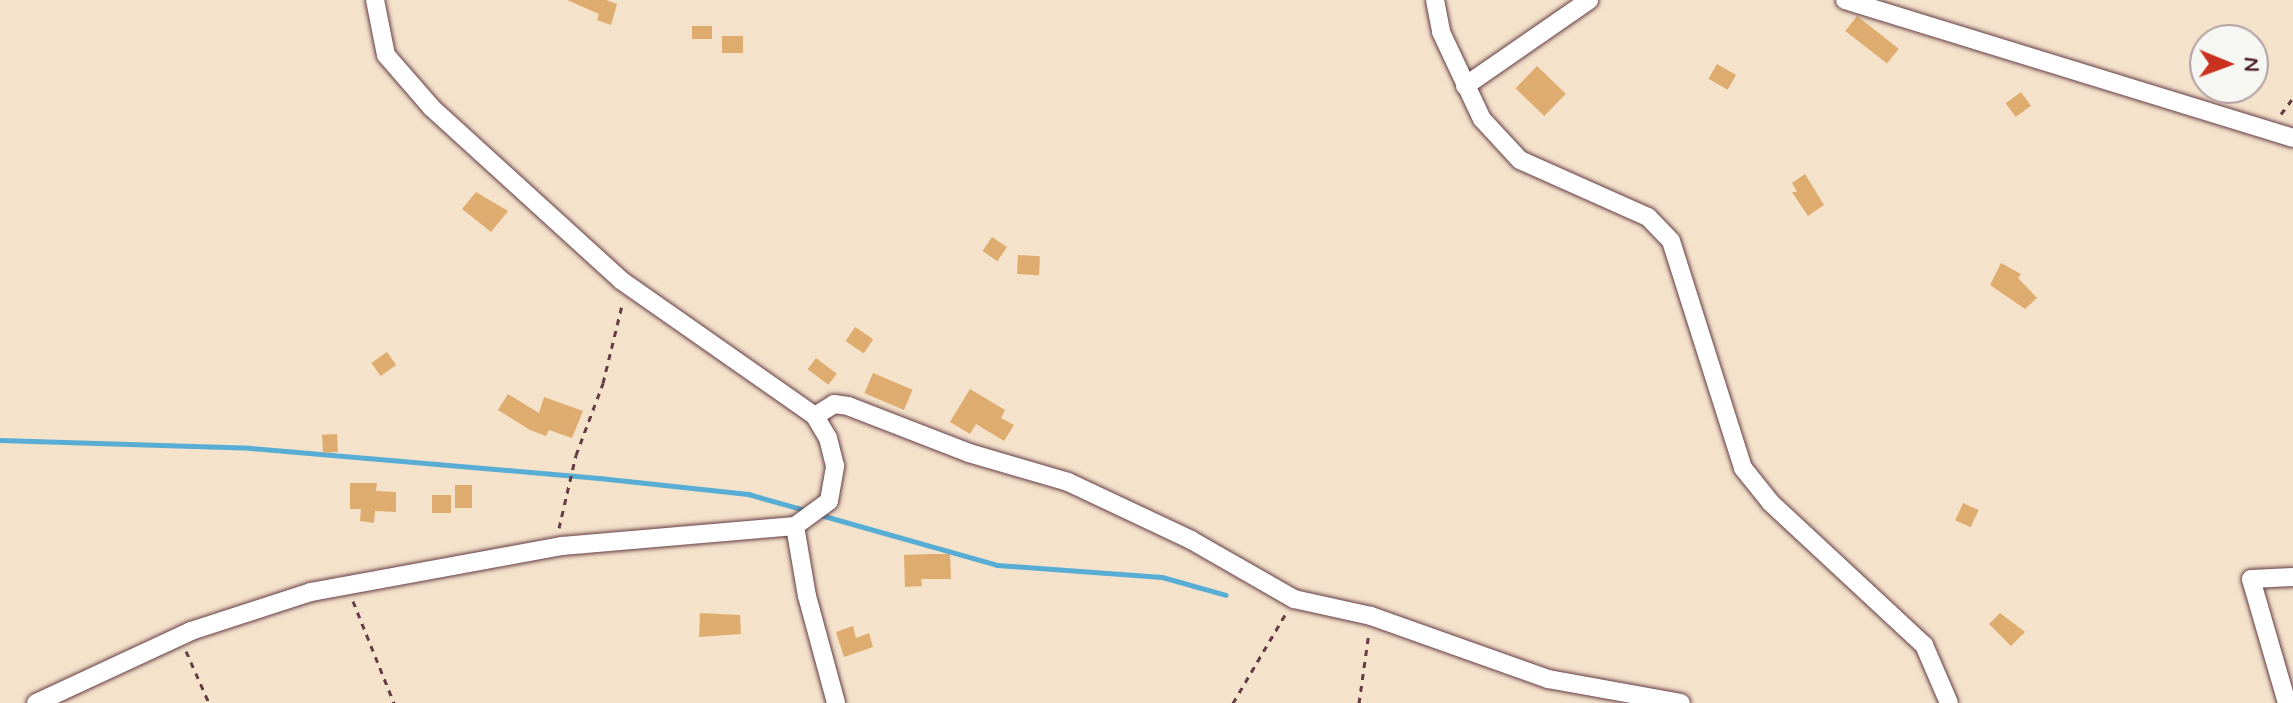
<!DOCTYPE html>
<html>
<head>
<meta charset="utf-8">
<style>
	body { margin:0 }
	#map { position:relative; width:2293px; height:703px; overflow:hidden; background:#f4e2cb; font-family:Mynerve,sans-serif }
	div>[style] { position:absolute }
	.stream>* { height:5px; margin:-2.5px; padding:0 2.5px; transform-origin:2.5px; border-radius:2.5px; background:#57add4 }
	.building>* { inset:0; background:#deac6e; transform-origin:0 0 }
	.path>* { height:3px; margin-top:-1.5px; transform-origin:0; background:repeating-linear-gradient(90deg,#643c43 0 6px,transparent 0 12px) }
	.roads { filter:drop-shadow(0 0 2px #643c43) drop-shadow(0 0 2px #643c43) }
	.street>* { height:18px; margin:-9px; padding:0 9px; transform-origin:9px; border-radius:9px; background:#fff }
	span { translate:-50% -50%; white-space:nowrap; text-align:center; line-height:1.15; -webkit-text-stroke:6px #f6f6f2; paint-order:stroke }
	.north { position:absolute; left:2189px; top:24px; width:80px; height:80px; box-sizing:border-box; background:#f6f6f2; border:2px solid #b1a0a2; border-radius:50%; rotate:91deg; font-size:22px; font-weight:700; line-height:32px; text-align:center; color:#4a1f2b }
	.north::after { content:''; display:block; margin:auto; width:28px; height:36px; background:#c8321e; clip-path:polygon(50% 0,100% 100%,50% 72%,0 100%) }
</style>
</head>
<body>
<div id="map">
	<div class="stream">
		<i style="left:0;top:440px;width:250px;rotate:1.8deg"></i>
		<i style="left:250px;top:448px;width:350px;rotate:4.9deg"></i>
		<i style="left:599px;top:478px;width:150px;rotate:6.1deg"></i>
		<i style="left:748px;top:494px;width:62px;rotate:15.8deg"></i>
		<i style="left:817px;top:514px;width:187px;rotate:15.8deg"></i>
		<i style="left:997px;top:565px;width:165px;rotate:4.2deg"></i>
		<i style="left:1162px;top:577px;width:66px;rotate:15.7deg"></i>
	</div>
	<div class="building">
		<i style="clip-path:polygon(567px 0,606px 0,617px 4px,611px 25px,597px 20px,599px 14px)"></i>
		<i style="left:1857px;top:16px;width:53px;height:19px;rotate:38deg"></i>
		<i style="left:692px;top:26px;width:20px;height:13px"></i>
		<i style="left:722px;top:36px;width:21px;height:17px"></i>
		<i style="left:1717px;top:64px;width:22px;height:17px;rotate:30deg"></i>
		<i style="left:1537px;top:66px;width:40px;height:31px;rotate:44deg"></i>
		<i style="left:2021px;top:92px;width:17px;height:19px;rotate:54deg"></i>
		<i style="clip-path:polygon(1805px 174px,1824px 205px,1808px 216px,1792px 192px,1797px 192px,1792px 183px)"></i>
		<i style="clip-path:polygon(476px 192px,508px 211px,491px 232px,462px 209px)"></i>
		<i style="left:992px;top:237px;width:18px;height:17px;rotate:34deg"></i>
		<i style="left:1018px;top:255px;width:22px;height:19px;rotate:3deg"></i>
		<i style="clip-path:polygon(2001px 263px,2021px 274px,2018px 278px,2037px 298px,2025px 309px,1990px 285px)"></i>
		<i style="left:855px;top:327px;width:22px;height:17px;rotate:34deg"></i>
		<i style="left:387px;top:352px;width:16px;height:19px;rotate:55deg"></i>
		<i style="left:816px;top:358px;width:26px;height:14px;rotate:37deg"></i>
		<i style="left:873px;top:373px;width:43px;height:22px;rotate:23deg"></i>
		<i style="clip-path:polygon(970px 389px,1005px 410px,1001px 418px,1014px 425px,1004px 441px,976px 424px,970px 434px,950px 422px)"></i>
		<i style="clip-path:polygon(508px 394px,539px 413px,544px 397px,583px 411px,572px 438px,549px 430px,546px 436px,530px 430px,498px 410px)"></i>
		<i style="left:337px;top:434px;width:18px;height:15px;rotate:87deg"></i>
		<i style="clip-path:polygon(350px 483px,377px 483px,376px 491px,396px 492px,396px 512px,375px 511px,374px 523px,360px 521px,361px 509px,350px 509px)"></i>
		<i style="left:455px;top:485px;width:17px;height:23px"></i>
		<i style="left:432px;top:495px;width:19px;height:18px"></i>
		<i style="left:1963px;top:503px;width:17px;height:19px;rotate:24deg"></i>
		<i style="clip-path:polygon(929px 554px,950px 554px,951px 579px,921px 579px,922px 586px,905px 587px,904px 555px)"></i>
		<i style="clip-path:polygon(700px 613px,740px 615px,741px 634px,699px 637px)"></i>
		<i style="clip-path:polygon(2000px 613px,2025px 632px,2011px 646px,1989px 624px)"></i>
		<i style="clip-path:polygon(853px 626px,856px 638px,869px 633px,873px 647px,844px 657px,836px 632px)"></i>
	</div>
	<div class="path">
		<i style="left:2281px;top:114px;width:20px;rotate:-53deg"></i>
		<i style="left:559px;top:528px;width:75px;rotate:-76.9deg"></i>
		<i style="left:576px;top:455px;width:77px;rotate:-69.4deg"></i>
		<i style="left:603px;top:383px;width:80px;rotate:-76.3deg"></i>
		<i style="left:353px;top:601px;width:110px;rotate:68.1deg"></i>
		<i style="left:186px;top:651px;width:57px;rotate:66.1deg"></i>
		<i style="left:1233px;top:703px;width:104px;rotate:-59.5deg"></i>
		<i style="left:1359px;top:703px;width:72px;rotate:-82deg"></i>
	</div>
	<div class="roads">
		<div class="street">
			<i style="left:1435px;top:0;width:33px;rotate:79deg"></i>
			<i style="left:1441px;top:32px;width:96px;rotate:64.8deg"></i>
			<i style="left:1482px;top:119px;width:56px;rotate:47.2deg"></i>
			<i style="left:1520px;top:160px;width:140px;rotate:24deg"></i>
			<i style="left:1648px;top:217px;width:33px;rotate:46deg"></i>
			<i style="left:1671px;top:241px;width:238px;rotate:72.4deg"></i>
			<i style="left:1743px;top:468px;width:45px;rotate:51.3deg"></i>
			<i style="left:1771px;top:503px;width:209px;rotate:42.9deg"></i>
			<i style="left:1924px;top:645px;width:63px;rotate:66.7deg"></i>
			<i style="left:1845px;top:0;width:469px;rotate:17.1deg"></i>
			<i style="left:1465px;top:86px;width:151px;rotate:-34.7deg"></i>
			<i style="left:815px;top:416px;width:22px;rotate:-32deg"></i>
			<i style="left:834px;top:404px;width:14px;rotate:8deg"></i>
			<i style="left:848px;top:406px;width:130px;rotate:21.2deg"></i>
			<i style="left:969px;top:453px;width:103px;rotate:16.3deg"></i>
			<i style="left:1068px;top:482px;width:136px;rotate:25.2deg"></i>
			<i style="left:1191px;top:540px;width:119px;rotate:29.8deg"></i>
			<i style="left:1294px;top:599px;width:79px;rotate:12.4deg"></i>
			<i style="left:1371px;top:616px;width:188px;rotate:19.6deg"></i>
			<i style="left:1548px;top:679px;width:135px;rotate:10.2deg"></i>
			<i style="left:795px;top:526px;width:71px;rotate:80.3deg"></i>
			<i style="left:807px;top:596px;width:111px;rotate:74.8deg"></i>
			<i style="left:36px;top:703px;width:171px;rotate:-24.9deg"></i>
			<i style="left:191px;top:631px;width:126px;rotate:-18deg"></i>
			<i style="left:311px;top:592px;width:255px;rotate:-10.4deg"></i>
			<i style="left:562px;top:546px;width:234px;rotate:-4.9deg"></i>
			<i style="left:795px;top:526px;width:42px;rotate:-36.3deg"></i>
			<i style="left:829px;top:501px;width:36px;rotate:-80deg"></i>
			<i style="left:835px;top:466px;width:29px;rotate:-104deg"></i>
			<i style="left:828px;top:438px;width:26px;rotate:-121deg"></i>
			<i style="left:815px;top:416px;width:237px;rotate:-145deg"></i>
			<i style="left:621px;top:280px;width:256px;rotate:-137.7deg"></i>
			<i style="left:432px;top:108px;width:70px;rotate:-131deg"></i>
			<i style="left:386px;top:55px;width:56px;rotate:-101.3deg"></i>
			<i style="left:2287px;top:703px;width:129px;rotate:-106.2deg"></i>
			<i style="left:2251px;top:579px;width:42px;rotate:-2.7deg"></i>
		</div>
	</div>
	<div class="north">N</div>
</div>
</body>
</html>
